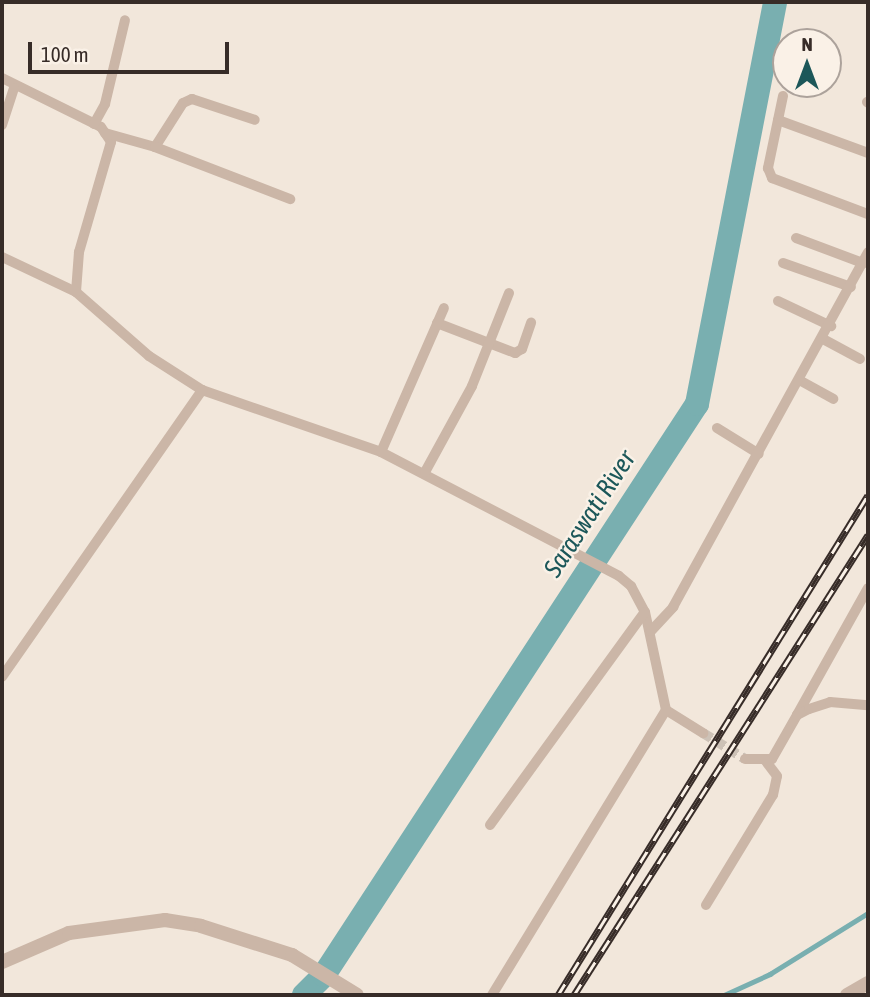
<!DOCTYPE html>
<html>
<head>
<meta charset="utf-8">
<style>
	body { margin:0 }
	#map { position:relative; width:870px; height:997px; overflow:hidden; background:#f2e7db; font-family:"Asap Condensed",sans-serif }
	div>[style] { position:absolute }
	.stream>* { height:4.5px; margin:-2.25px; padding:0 2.25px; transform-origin:2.25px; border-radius:2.25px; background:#79afb0 }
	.river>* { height:24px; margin:-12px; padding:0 12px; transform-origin:12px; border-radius:12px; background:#79afb0 }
	.minor-tunnel>* { height:10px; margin-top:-5px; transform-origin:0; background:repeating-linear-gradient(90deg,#cdc2b7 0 10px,transparent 0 15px) }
	.minor>* { height:10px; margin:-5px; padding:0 5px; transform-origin:5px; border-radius:5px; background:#cbb6a7 }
	.tertiary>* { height:14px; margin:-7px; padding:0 7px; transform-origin:7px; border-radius:7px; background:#cbb6a7 }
	.rail>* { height:7px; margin-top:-3.5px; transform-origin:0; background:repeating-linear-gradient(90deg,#faf1e7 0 13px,#372c28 0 26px); box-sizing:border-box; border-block:2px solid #372c28 }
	span { translate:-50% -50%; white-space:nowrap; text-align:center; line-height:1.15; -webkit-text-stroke:5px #faf1e7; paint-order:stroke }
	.water-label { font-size:26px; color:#1c5759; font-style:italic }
	.frame { position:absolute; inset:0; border:4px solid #372c28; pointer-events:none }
	.north { position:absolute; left:772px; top:28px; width:70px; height:70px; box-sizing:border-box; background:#faf1e7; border:2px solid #aca29b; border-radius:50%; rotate:0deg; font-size:19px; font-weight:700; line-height:28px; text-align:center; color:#372c28 }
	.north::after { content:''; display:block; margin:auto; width:24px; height:32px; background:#1c5759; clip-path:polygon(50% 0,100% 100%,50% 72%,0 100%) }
	.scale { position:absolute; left:28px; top:42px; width:201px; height:32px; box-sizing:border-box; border:4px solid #372c28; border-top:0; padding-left:9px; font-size:21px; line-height:24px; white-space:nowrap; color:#372c28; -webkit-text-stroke:5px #faf1e7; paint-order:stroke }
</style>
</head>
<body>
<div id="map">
	<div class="stream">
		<i style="left:724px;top:995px;width:51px;rotate:-24.5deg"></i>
		<i style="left:770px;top:974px;width:115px;rotate:-31.9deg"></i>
	</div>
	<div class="river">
		<i style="left:304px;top:995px;width:28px;rotate:-45deg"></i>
		<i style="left:324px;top:975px;width:682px;rotate:-56.85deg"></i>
		<i style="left:697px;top:404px;width:409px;rotate:-79deg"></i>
	</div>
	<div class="minor-tunnel">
		<i style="left:703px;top:733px;width:49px;rotate:31.8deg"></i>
	</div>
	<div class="minor">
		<i style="left:2px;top:78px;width:110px;rotate:26.3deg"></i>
		<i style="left:101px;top:127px;width:18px;rotate:56deg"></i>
		<i style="left:111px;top:142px;width:115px;rotate:106.2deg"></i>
		<i style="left:79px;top:252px;width:40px;rotate:94.3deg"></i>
		<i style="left:76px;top:292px;width:97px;rotate:41.2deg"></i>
		<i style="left:149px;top:356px;width:63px;rotate:32.7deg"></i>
		<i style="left:202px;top:390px;width:189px;rotate:19.1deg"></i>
		<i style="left:381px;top:452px;width:268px;rotate:27.5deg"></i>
		<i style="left:619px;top:576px;width:16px;rotate:40deg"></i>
		<i style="left:631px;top:586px;width:30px;rotate:62deg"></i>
		<i style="left:645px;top:612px;width:100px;rotate:77.9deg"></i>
		<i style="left:666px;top:710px;width:44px;rotate:31.9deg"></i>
		<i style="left:783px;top:96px;width:74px;rotate:101.8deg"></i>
		<i style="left:768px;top:168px;width:11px;rotate:68deg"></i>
		<i style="left:772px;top:178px;width:103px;rotate:20.6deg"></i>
		<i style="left:867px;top:102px;width:1px;rotate:45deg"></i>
		<i style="left:778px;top:120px;width:96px;rotate:20.1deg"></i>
		<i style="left:94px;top:124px;width:23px;rotate:-61deg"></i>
		<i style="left:105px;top:104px;width:86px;rotate:-76.6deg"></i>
		<i style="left:2px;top:125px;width:39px;rotate:-72deg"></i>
		<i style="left:105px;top:133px;width:52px;rotate:15.6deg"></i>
		<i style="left:155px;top:147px;width:52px;rotate:-57.5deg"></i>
		<i style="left:183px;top:103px;width:10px;rotate:-24deg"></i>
		<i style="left:192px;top:99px;width:66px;rotate:18.4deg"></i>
		<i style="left:155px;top:147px;width:145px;rotate:21.1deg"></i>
		<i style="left:796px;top:238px;width:72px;rotate:20.5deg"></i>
		<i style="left:2px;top:257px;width:82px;rotate:25.3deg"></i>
		<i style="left:783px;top:263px;width:72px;rotate:19.4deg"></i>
		<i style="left:778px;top:301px;width:59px;rotate:25.3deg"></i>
		<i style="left:437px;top:323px;width:84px;rotate:21deg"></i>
		<i style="left:515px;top:353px;width:8px;rotate:-30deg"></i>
		<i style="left:522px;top:349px;width:28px;rotate:-71deg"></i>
		<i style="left:823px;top:339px;width:42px;rotate:28.4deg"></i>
		<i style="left:801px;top:381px;width:37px;rotate:29deg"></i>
		<i style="left:717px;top:428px;width:49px;rotate:31.8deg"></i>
		<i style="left:381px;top:452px;width:157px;rotate:-66.4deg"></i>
		<i style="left:425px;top:472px;width:98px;rotate:-61.3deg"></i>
		<i style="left:472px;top:386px;width:100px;rotate:-68.3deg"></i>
		<i style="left:651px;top:631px;width:33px;rotate:-47deg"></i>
		<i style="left:673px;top:607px;width:405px;rotate:-61.2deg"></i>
		<i style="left:2px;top:677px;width:350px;rotate:-55.1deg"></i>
		<i style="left:797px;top:715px;width:145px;rotate:-60.8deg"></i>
		<i style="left:745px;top:759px;width:27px"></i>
		<i style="left:772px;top:759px;width:51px;rotate:-60.4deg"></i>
		<i style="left:797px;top:715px;width:13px;rotate:-27deg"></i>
		<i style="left:809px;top:709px;width:22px;rotate:-18deg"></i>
		<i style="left:830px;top:702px;width:38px;rotate:5deg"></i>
		<i style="left:490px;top:825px;width:263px;rotate:-54deg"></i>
		<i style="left:706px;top:905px;width:129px;rotate:-58.7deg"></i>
		<i style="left:773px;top:795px;width:19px;rotate:-78deg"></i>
		<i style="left:777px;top:776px;width:20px;rotate:-127deg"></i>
		<i style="left:492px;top:995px;width:334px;rotate:-58.6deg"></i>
	</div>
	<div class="tertiary">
		<i style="left:2px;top:962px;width:73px;rotate:-23.4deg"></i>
		<i style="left:69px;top:933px;width:97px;rotate:-7.7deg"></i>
		<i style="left:165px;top:920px;width:36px;rotate:9deg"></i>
		<i style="left:201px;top:926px;width:96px;rotate:17.7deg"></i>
		<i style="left:292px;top:955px;width:76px;rotate:31.6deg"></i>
		<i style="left:847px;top:995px;width:24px;rotate:-30deg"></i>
	</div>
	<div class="rail">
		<i style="left:558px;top:995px;width:588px;rotate:-58.2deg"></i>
		<i style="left:574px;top:995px;width:546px;rotate:-57.42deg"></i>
	</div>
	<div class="water-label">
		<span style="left:590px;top:514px;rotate:-57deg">Saraswati River</span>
	</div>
	<div class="frame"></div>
	<div class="north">N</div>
	<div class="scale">100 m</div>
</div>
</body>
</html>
